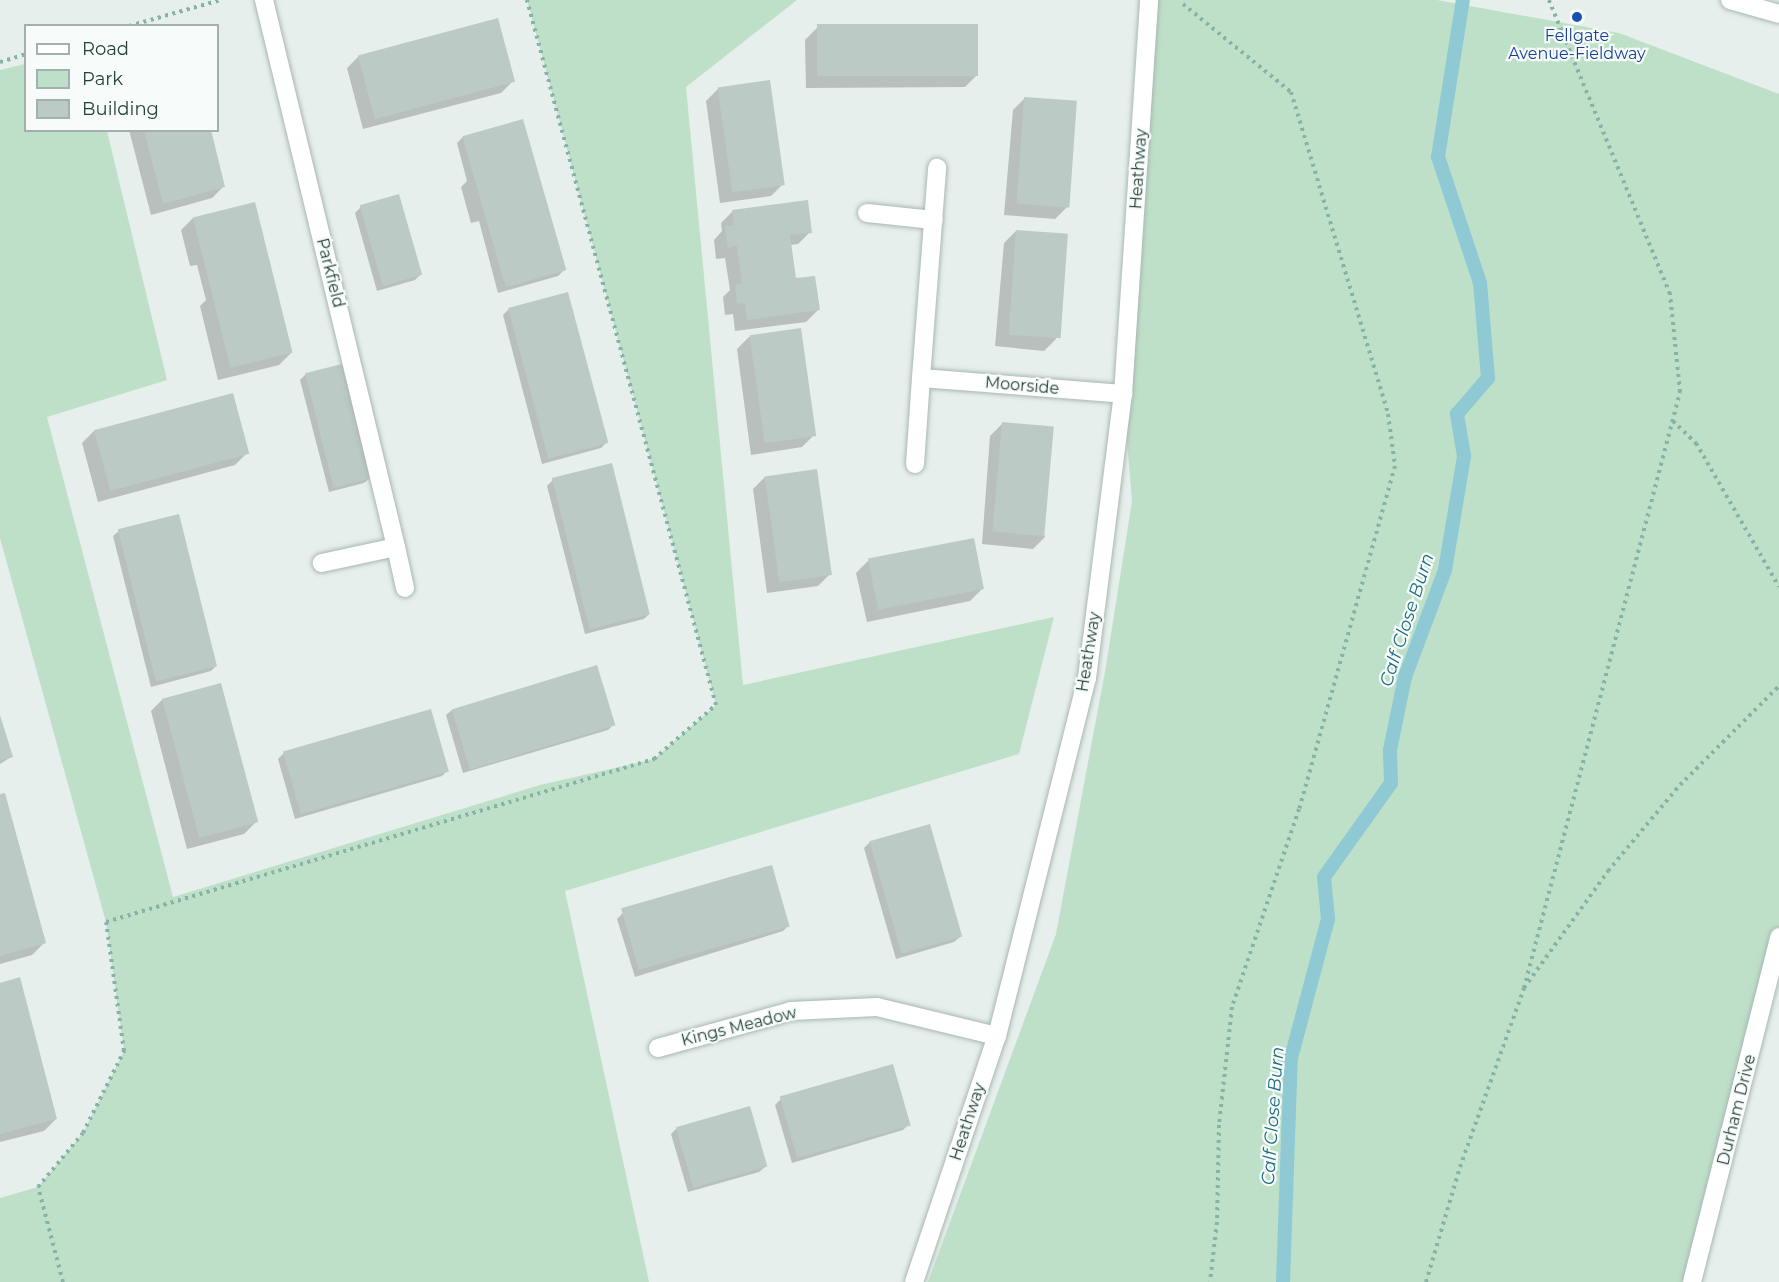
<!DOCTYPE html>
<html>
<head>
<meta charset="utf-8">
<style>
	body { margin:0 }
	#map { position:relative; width:1779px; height:1282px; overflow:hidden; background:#e6efeb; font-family:Montserrat,sans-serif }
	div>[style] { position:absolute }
	.green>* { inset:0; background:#bfe0c8 }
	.shadow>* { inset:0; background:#0003 }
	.stream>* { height:14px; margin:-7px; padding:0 7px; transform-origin:7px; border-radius:7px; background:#8ec9d4 }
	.building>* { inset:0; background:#bbcac4; transform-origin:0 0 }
	.path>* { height:4px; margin-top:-2px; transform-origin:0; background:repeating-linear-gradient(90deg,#86b3a5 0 3px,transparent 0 7.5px) }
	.roads { filter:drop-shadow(0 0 2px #a8b8b2) drop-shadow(0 0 2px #a8b8b2) }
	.street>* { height:18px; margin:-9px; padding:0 9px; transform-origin:9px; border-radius:9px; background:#fff }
	.dots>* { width:16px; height:16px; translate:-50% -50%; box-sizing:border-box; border:3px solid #f7fbf9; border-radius:50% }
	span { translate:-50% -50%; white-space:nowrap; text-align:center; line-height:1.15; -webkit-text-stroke:4.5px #f7fbf9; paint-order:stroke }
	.transit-label { font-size:16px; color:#164399 }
	.street-label { font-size:16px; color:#24423a }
	.water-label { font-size:18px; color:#1c6f80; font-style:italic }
	.legend { position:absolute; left:24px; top:24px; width:195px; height:108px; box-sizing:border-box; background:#f7fbf9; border:2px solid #a3b1ad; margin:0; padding:8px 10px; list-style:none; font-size:18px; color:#24423a }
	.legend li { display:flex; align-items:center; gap:12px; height:30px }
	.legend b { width:30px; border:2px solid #a3b1ad }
</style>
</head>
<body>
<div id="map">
	<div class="green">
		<i style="clip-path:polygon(527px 0,797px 0,686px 87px,743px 685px,1054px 617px,1019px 754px,565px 891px,649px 1282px,0 1282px,0 1198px,38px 1187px,83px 1133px,124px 1051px,106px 922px,0 538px,0 70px,25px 64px,26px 130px,107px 131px,167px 380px,47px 417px,173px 897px,540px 785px,654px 759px,716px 705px)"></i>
		<i style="clip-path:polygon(1149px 0,1437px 0,1619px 33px,1779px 94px,1779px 937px,1692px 1282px,928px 1282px,1056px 934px,1106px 666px,1132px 501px,1123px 394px)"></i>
	</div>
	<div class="shadow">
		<i style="clip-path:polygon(817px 28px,977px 75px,965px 87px,806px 88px,805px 40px)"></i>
		<i style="clip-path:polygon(359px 56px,513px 81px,501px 93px,363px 129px,347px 68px)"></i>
		<i style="clip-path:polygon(718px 89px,783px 184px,771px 196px,720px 203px,706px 101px)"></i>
		<i style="clip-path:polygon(1025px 98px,1067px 207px,1055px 219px,1004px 215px,1013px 110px)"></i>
		<i style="clip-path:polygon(129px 130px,209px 130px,224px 186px,212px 198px,151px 215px)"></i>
		<i style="clip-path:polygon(463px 137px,564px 270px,558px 276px,498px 293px,479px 221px,471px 223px,461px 187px,467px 181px,457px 143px)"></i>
		<i style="clip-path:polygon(361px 207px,421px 274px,415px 280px,377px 291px,355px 213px)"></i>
		<i style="clip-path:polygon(733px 211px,810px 232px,798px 244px,790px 245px,794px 280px,818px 310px,806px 322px,735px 331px,733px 314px,725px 315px,723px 297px,730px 290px,725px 258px,716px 259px,714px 240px,722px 231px,721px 223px)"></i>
		<i style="clip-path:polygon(193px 218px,291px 353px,279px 365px,218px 380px,200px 306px,206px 300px,197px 265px,190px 266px,181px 230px)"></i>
		<i style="clip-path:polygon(1016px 231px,1056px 339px,1044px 351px,995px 346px,1004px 243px)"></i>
		<i style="clip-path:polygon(509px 309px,607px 442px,601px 448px,542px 464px,503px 315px)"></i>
		<i style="clip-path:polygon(800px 330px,814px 435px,802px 447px,751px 455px,737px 349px,749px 337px)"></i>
		<i style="clip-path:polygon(306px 374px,370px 478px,364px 483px,329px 492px,300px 380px)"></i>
		<i style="clip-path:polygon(232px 395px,247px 453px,235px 465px,98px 502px,82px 443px,94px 431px)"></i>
		<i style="clip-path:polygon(1002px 424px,1045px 537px,1033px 549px,982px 544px,990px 436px)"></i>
		<i style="clip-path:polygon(765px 477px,830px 574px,818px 586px,767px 593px,753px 489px)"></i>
		<i style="clip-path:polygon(553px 480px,649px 614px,644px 619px,585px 634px,547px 486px)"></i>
		<i style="clip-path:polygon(119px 531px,216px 666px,211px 671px,151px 687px,113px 536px)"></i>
		<i style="clip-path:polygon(868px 561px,982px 589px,970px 601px,867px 622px,856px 573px)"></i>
		<i style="clip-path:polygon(163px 699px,256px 822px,244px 834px,187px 849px,151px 711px)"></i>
		<i style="clip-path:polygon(452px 710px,613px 725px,608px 730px,463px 773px,446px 715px)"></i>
		<i style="clip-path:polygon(0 717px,11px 757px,0 764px)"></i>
		<i style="clip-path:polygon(284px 753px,448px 770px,442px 776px,295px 819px,278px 759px)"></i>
		<i style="clip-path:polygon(0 796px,44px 943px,32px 955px,0 964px)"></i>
		<i style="clip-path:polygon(870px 842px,960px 937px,954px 942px,896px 959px,864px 848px)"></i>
		<i style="clip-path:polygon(623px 913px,788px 926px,783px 931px,635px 977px,617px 919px)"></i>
		<i style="clip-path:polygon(0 984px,56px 1119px,44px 1131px,0 1142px)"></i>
		<i style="clip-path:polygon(781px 1099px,909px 1124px,903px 1130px,792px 1163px,775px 1105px)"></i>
		<i style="clip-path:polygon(677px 1128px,765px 1167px,759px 1172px,688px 1192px,671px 1134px)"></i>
	</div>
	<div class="stream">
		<i style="left:1283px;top:1282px;width:224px;rotate:-88deg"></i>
		<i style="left:1291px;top:1058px;width:144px;rotate:-75.1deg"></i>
		<i style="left:1328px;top:919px;width:42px;rotate:-95.4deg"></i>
		<i style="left:1324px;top:877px;width:115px;rotate:-54.5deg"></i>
		<i style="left:1391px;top:783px;width:33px;rotate:-92deg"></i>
		<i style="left:1390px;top:750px;width:75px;rotate:-78.4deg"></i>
		<i style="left:1405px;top:677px;width:114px;rotate:-69.5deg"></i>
		<i style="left:1445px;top:570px;width:116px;rotate:-80.5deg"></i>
		<i style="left:1464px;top:456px;width:43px;rotate:-99.5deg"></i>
		<i style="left:1457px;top:414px;width:48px;rotate:-49.3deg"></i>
		<i style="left:1488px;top:378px;width:95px;rotate:-94.8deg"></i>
		<i style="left:1480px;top:283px;width:133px;rotate:-108.4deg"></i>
		<i style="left:1438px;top:157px;width:159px;rotate:-81deg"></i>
	</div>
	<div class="building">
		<i style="left:498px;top:18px;width:66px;height:145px;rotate:75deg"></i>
		<i style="left:978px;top:24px;width:52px;height:161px;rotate:90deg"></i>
		<i style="left:770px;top:80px;width:106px;height:53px;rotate:82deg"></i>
		<i style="left:1024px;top:97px;width:53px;height:107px;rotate:4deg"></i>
		<i style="left:523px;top:119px;width:157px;height:63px;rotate:74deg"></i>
		<i style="clip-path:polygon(144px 130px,211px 130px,225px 187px,163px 204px)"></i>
		<i style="left:399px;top:194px;width:84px;height:41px;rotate:74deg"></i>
		<i style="clip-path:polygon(808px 200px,812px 233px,790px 235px,796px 278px,815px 276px,820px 310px,747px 320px,745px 303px,737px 304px,735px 284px,742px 283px,737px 246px,728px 248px,725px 226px,734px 225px,732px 210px)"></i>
		<i style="left:255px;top:202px;width:155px;height:64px;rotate:76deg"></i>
		<i style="left:1016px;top:230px;width:52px;height:105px;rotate:4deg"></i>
		<i style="left:568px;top:292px;width:156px;height:62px;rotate:75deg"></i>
		<i style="left:801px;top:328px;width:109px;height:52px;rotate:82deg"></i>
		<i style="left:342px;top:364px;width:118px;height:38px;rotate:76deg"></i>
		<i style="left:233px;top:393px;width:63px;height:144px;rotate:75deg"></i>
		<i style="left:1002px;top:422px;width:52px;height:110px;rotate:5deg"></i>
		<i style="left:612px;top:463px;width:156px;height:62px;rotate:76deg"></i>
		<i style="left:817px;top:469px;width:107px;height:53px;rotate:82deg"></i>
		<i style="left:179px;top:514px;width:157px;height:63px;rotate:76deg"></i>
		<i style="left:974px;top:538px;width:52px;height:108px;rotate:79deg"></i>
		<i style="left:597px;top:665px;width:63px;height:152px;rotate:73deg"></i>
		<i style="left:221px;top:683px;width:144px;height:61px;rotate:75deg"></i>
		<i style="left:431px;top:709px;width:65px;height:154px;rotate:74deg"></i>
		<i style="clip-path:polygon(0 715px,13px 757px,0 761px)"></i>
		<i style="clip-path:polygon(5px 793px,46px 943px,0 956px,0 794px)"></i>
		<i style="left:930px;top:824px;width:117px;height:63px;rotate:74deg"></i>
		<i style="left:772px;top:865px;width:64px;height:157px;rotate:74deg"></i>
		<i style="clip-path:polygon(20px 977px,57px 1119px,0 1134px,0 983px)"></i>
		<i style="left:893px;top:1064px;width:64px;height:118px;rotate:74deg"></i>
		<i style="left:750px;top:1106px;width:63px;height:77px;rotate:74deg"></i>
	</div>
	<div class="path">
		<i style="left:1183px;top:4px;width:139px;rotate:39.2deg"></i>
		<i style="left:1291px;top:92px;width:336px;rotate:73.2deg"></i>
		<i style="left:1388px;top:414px;width:52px;rotate:82.3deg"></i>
		<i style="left:1395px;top:466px;width:356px;rotate:105.6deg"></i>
		<i style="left:1299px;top:809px;width:209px;rotate:108.7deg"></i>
		<i style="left:1232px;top:1007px;width:119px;rotate:96.3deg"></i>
		<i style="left:1219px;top:1125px;width:97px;rotate:91.2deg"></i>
		<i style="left:1217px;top:1222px;width:60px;rotate:96.7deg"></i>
		<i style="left:129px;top:26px;width:95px;rotate:-15.9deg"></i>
		<i style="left:0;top:62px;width:27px;rotate:-17deg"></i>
		<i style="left:1673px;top:421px;width:32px;rotate:44deg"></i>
		<i style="left:1696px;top:443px;width:166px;rotate:60deg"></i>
		<i style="left:1524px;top:988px;width:616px;rotate:-75.33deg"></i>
		<i style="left:1680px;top:392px;width:99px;rotate:-95.8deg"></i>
		<i style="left:1670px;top:294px;width:318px;rotate:-112.4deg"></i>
		<i style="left:63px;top:1282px;width:98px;rotate:-104.7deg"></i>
		<i style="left:38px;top:1187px;width:70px;rotate:-50.2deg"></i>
		<i style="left:83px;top:1133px;width:92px;rotate:-63.4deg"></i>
		<i style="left:124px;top:1051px;width:130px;rotate:-97.9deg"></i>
		<i style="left:106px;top:922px;width:572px;rotate:-16.56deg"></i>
		<i style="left:654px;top:759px;width:82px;rotate:-41.1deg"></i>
		<i style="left:716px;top:705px;width:730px;rotate:-105.01deg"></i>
		<i style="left:1426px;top:1282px;width:120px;rotate:-73.5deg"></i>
		<i style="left:1460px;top:1167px;width:190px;rotate:-70.3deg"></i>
		<i style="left:1524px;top:988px;width:144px;rotate:-54.3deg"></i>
		<i style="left:1608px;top:871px;width:112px;rotate:-50.1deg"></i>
		<i style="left:1680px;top:785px;width:140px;rotate:-45deg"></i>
	</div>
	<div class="roads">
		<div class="street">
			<i style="left:264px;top:0;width:563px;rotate:76.43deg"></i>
			<i style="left:396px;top:547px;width:76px;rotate:167.8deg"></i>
			<i style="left:1730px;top:0;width:51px;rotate:15.9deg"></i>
			<i style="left:867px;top:213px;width:67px;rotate:6deg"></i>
			<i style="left:921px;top:378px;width:211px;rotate:-85.6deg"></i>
			<i style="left:915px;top:464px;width:86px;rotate:-86deg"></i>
			<i style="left:921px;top:378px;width:203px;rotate:4.5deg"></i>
			<i style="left:396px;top:547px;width:42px;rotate:77.6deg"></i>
			<i style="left:658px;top:1048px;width:138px;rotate:-15.5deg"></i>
			<i style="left:791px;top:1011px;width:86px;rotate:-2.7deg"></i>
			<i style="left:877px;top:1007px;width:123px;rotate:13.6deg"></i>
			<i style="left:914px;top:1282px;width:260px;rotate:-71.4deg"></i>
			<i style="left:997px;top:1036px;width:369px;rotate:-75.9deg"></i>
			<i style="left:1087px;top:678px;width:286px;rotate:-82.8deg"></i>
			<i style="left:1123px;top:394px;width:395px;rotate:-86.2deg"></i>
			<i style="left:1692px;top:1282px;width:356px;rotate:-75.8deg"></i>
		</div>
	</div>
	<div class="dots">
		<i style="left:1577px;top:17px;background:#1a4fb4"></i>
	</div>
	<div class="transit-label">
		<span style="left:1577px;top:45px">Fellgate<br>Avenue-Fieldway</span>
	</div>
	<div class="street-label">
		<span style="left:1139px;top:169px;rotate:-86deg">Heathway</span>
		<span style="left:330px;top:273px;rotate:76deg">Parkfield</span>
		<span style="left:1022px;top:386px;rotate:5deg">Moorside</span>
		<span style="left:1089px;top:652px;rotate:-81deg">Heathway</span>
		<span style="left:739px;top:1027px;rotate:-14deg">Kings Meadow</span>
		<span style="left:1737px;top:1110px;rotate:-76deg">Durham Drive</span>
		<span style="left:968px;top:1122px;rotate:-72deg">Heathway</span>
	</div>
	<div class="water-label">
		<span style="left:1407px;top:620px;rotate:-72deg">Calf Close Burn</span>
		<span style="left:1273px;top:1116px;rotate:-86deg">Calf Close Burn</span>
	</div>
	<ul class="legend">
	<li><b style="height:8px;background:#fff"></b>Road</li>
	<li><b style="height:16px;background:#bfe0c8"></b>Park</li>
	<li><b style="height:16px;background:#bbcac4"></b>Building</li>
	</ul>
</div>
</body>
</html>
